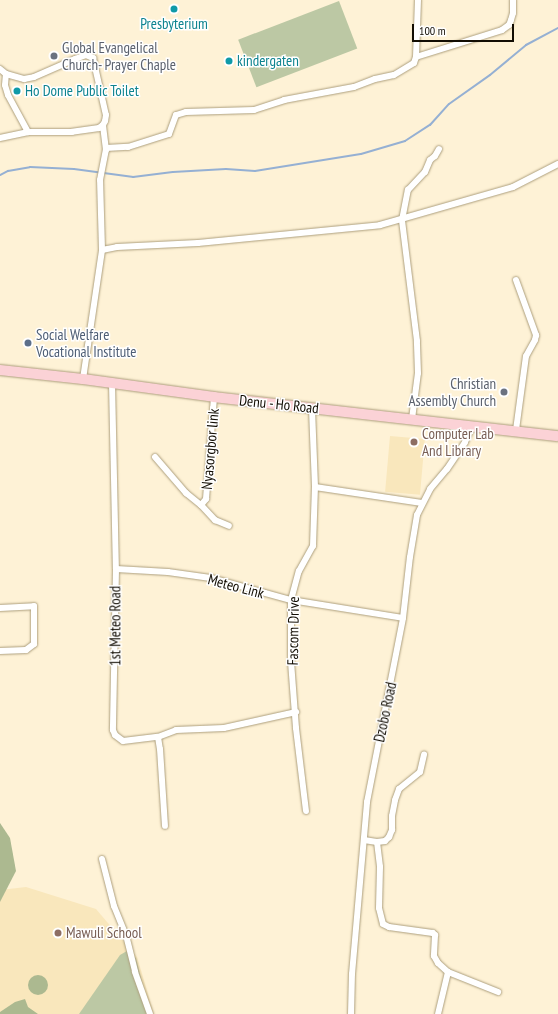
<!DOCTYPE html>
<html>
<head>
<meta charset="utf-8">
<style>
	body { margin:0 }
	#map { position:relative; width:558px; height:1014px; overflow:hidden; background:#fef2d6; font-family:"PT Sans Narrow",sans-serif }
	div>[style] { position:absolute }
	.built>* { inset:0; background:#f9e7bc; transform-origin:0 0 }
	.green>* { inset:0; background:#bcc8a4; transform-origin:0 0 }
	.forest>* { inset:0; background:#acb990 }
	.round { border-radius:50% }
	.stream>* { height:2px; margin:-1px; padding:0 1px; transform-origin:1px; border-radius:1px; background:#95b0d3 }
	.roads { filter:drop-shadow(0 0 1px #ad9f7d) drop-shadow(0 0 1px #ad9f7d) }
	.minor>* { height:6px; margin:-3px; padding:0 3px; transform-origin:3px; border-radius:3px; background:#fff }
	.primary>* { height:10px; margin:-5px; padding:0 5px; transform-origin:5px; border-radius:5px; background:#fbd2d6 }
	.dots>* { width:11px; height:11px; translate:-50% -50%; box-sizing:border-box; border:2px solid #fff; border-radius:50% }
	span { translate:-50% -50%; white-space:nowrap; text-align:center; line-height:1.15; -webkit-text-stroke:3px #fff; paint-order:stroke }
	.culture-label { font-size:15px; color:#0d838f }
	.left { translate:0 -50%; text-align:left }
	.worship-label { font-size:15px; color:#5b616d }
	.right { translate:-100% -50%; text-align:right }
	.service-label { font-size:15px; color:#4e5e75 }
	.street-label { font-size:15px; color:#120d03 }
	.education-label { font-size:15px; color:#785e54 }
	.scale { position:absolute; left:412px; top:24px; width:102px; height:18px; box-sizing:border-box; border:2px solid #120d03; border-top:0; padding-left:5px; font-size:12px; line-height:14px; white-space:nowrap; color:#120d03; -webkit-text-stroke:3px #fff; paint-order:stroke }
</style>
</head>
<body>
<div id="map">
	<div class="built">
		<i style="left:390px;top:436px;width:35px;height:56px;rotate:5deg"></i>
		<i style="clip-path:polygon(26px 887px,96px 909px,137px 957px,154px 1014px,0 1014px,0 890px)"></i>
	</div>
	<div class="green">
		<i style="left:339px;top:1px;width:51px;height:108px;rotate:69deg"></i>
		<i style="clip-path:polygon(127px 951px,136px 958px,150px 1014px,79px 1014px,120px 955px)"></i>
	</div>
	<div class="forest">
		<i style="clip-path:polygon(0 823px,10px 838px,16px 871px,0 902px)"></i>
		<i class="round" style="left:28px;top:975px;width:20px;height:20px"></i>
		<i style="clip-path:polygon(25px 999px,28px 1007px,38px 1014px,0 1014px,0 1012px,15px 1002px)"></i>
	</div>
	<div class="stream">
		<i style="left:0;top:175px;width:9px;rotate:-27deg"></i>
		<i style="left:8px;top:171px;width:22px;rotate:-10deg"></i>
		<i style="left:30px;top:167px;width:44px;rotate:2.6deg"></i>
		<i style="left:74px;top:169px;width:60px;rotate:7.7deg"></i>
		<i style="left:133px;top:177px;width:40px;rotate:-7.1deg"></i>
		<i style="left:173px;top:172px;width:53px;rotate:-3.2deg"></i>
		<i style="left:226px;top:169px;width:29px;rotate:4deg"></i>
		<i style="left:255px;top:171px;width:107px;rotate:-9.1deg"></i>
		<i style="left:361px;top:154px;width:46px;rotate:-16.5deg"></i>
		<i style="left:405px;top:141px;width:30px;rotate:-33deg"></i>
		<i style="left:430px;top:125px;width:28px;rotate:-48deg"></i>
		<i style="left:449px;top:104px;width:50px;rotate:-35.3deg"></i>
		<i style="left:490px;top:75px;width:47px;rotate:-39.8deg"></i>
		<i style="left:526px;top:45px;width:36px;rotate:-28deg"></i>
	</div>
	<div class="roads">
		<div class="minor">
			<i style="left:416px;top:57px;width:90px;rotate:-17.4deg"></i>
			<i style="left:502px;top:30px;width:9px;rotate:-36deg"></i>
			<i style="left:509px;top:25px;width:5px;rotate:-68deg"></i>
			<i style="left:511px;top:20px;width:7px;rotate:-74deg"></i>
			<i style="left:513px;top:13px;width:13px;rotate:-90deg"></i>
			<i style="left:0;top:69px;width:8px;rotate:40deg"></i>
			<i style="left:6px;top:74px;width:19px;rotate:16deg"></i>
			<i style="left:24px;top:79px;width:10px;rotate:-11deg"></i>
			<i style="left:34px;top:77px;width:45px;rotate:-23.7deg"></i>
			<i style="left:75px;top:59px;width:12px;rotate:-20deg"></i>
			<i style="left:86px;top:55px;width:8px;rotate:23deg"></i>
			<i style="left:93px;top:58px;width:58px;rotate:77.2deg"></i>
			<i style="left:106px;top:115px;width:6px;rotate:99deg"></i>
			<i style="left:105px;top:121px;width:4px;rotate:117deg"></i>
			<i style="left:103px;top:125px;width:5px;rotate:143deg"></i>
			<i style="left:99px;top:128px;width:27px;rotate:172deg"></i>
			<i style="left:72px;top:132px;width:44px;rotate:180deg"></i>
			<i style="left:28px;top:132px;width:42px;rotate:-118.4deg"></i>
			<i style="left:8px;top:95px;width:10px;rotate:-107deg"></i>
			<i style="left:5px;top:85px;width:11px;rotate:-85deg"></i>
			<i style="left:0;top:138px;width:29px;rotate:-12deg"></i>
			<i style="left:106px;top:148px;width:22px;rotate:-3deg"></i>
			<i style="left:128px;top:147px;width:43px;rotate:-17.6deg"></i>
			<i style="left:169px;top:134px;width:20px;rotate:-70deg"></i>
			<i style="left:176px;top:115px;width:10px;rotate:-17deg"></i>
			<i style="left:186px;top:112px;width:68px;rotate:-1.7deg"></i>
			<i style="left:254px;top:110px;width:32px;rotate:-18deg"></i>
			<i style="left:284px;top:100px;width:71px;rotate:-10.5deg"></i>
			<i style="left:354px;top:87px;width:22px;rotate:-21deg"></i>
			<i style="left:375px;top:79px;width:19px;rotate:-12deg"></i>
			<i style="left:394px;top:75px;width:23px;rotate:-31deg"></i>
			<i style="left:414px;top:63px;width:6px;rotate:-72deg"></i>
			<i style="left:416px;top:57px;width:57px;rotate:-88deg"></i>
			<i style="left:102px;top:250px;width:70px;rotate:-91.6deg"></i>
			<i style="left:100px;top:180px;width:31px;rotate:-79deg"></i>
			<i style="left:106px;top:150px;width:25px;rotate:-97deg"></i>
			<i style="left:516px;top:280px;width:59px;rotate:70deg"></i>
			<i style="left:536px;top:335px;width:5px;rotate:101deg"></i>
			<i style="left:535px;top:340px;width:18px;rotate:119deg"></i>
			<i style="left:526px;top:356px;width:75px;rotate:97.7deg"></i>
			<i style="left:83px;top:379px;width:130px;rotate:-81.6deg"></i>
			<i style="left:102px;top:250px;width:15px;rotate:-11deg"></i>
			<i style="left:117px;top:247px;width:81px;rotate:-2.8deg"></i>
			<i style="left:198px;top:243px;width:183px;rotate:-5.6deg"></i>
			<i style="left:380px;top:225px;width:138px;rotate:-15.9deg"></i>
			<i style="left:513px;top:187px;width:51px;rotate:-27.1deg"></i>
			<i style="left:112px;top:383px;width:186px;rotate:88.8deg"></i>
			<i style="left:116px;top:569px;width:161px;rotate:91.1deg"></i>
			<i style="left:113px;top:730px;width:5px;rotate:68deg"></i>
			<i style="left:115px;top:735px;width:10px;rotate:37deg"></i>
			<i style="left:123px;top:741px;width:35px;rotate:-7deg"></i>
			<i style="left:158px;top:737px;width:12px;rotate:81deg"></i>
			<i style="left:160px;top:749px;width:77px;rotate:86.3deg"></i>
			<i style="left:412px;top:419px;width:46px;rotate:-82.6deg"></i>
			<i style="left:418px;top:373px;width:32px;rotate:-92deg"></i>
			<i style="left:417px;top:341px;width:122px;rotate:-97.1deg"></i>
			<i style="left:402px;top:220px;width:31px;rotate:-79deg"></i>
			<i style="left:408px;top:190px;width:25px;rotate:-47deg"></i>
			<i style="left:425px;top:172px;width:13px;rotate:-67deg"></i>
			<i style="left:430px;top:160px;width:6px;rotate:-39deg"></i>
			<i style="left:435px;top:156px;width:8px;rotate:-60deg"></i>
			<i style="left:155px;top:457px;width:48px;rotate:49.3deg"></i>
			<i style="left:186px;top:493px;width:19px;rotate:39deg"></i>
			<i style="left:201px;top:505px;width:8px;rotate:-50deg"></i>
			<i style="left:206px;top:499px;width:102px;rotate:-85.5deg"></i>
			<i style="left:315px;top:487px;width:108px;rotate:8.5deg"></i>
			<i style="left:201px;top:505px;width:21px;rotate:47deg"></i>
			<i style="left:215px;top:520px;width:15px;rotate:23deg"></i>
			<i style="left:116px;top:569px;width:52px;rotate:3.3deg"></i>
			<i style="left:168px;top:572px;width:43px;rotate:7.9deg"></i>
			<i style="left:211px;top:578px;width:83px;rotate:15.4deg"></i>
			<i style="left:291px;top:600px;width:113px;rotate:9.1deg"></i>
			<i style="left:0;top:608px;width:34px;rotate:-3deg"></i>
			<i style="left:34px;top:606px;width:38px;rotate:90deg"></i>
			<i style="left:34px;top:644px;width:10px;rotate:143deg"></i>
			<i style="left:26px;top:650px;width:26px;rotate:178deg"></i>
			<i style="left:158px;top:737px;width:19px;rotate:-21deg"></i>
			<i style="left:176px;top:730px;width:48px;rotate:-2.4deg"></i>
			<i style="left:224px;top:728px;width:74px;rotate:-12.5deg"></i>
			<i style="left:306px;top:811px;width:84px;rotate:-96.9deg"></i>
			<i style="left:296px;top:728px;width:67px;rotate:-94.3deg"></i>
			<i style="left:291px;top:661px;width:61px;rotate:-90deg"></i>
			<i style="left:291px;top:600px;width:30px;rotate:-75deg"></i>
			<i style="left:299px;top:571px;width:29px;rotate:-61deg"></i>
			<i style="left:313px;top:546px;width:59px;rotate:-88.1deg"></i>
			<i style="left:315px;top:487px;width:79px;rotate:-92.2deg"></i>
			<i style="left:364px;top:840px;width:13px;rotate:9deg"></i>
			<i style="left:377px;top:842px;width:8px;rotate:-7deg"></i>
			<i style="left:385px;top:841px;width:6px;rotate:-45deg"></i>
			<i style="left:389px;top:837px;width:8px;rotate:-67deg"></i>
			<i style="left:392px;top:830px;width:14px;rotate:-90deg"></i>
			<i style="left:392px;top:816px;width:16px;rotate:-79deg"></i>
			<i style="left:395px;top:800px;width:12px;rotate:-70deg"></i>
			<i style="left:399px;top:789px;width:27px;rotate:-39deg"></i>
			<i style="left:420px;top:772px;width:18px;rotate:-77deg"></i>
			<i style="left:377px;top:842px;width:25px;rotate:83deg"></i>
			<i style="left:380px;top:867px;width:41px;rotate:91.4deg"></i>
			<i style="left:379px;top:908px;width:16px;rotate:76deg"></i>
			<i style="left:383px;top:924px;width:7px;rotate:27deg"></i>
			<i style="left:389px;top:927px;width:44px;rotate:7.8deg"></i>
			<i style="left:433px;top:933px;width:3px;rotate:45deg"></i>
			<i style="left:435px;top:935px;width:21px;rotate:93deg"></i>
			<i style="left:434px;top:956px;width:8px;rotate:60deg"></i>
			<i style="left:438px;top:963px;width:13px;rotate:42deg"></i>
			<i style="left:448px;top:972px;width:43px;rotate:103.4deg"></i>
			<i style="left:102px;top:859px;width:49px;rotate:75.7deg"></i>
			<i style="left:114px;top:906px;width:31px;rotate:68deg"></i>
			<i style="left:126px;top:935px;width:38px;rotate:76deg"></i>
			<i style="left:135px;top:972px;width:45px;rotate:70.3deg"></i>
			<i style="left:448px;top:972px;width:54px;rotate:21.8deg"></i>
			<i style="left:351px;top:1014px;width:40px;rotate:-88.6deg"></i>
			<i style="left:352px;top:974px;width:173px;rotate:-85deg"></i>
			<i style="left:367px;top:802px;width:187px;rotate:-78.9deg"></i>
			<i style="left:403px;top:618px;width:61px;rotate:-83.5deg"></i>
			<i style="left:410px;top:557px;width:43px;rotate:-80.5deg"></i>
			<i style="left:417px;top:515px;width:29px;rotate:-63deg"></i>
			<i style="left:430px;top:489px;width:26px;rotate:-50deg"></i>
			<i style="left:447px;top:469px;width:32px;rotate:-56deg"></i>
			<i style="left:465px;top:442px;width:17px;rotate:-66deg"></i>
		</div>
		<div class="primary">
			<i style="left:0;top:370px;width:83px;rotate:6.2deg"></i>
			<i style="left:83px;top:379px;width:132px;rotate:7.8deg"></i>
			<i style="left:214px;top:397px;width:346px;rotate:6.5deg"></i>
		</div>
	</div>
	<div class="dots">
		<i style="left:174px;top:9px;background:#0f9aa8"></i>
		<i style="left:54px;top:56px;background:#6b7280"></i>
		<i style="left:229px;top:61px;background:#0f9aa8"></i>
		<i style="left:17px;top:91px;background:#0f9aa8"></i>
		<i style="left:28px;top:343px;background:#5c6f8a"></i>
		<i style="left:504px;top:392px;background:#6b7280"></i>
		<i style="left:414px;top:442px;background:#8d6e63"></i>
		<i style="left:58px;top:933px;background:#8d6e63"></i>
	</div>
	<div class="culture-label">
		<span style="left:174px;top:24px">Presbyterium</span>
		<span class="left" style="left:237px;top:61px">kindergaten</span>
		<span class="left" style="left:25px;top:91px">Ho Dome Public Toilet</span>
	</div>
	<div class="worship-label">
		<span class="left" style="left:62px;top:56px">Global Evangelical<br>Church- Prayer Chaple</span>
		<span class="right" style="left:496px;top:392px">Christian<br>Assembly Church</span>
	</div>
	<div class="service-label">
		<span class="left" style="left:36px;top:343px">Social Welfare<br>Vocational Institute</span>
	</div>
	<div class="street-label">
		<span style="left:279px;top:404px;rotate:6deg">Denu - Ho Road</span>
		<span style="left:210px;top:449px;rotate:-85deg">Nyasorgbor link</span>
		<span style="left:236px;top:586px;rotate:15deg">Meteo Link</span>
		<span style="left:115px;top:626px;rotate:-90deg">1st Meteo Road</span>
		<span style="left:293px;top:631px;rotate:-89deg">Fascom Drive</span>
		<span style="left:385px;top:712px;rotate:-78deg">Dzobo Road</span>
	</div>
	<div class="education-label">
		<span class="left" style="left:422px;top:442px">Computer Lab<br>And Library</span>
		<span class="left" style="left:66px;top:933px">Mawuli School</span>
	</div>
	<div class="scale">100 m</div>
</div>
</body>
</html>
